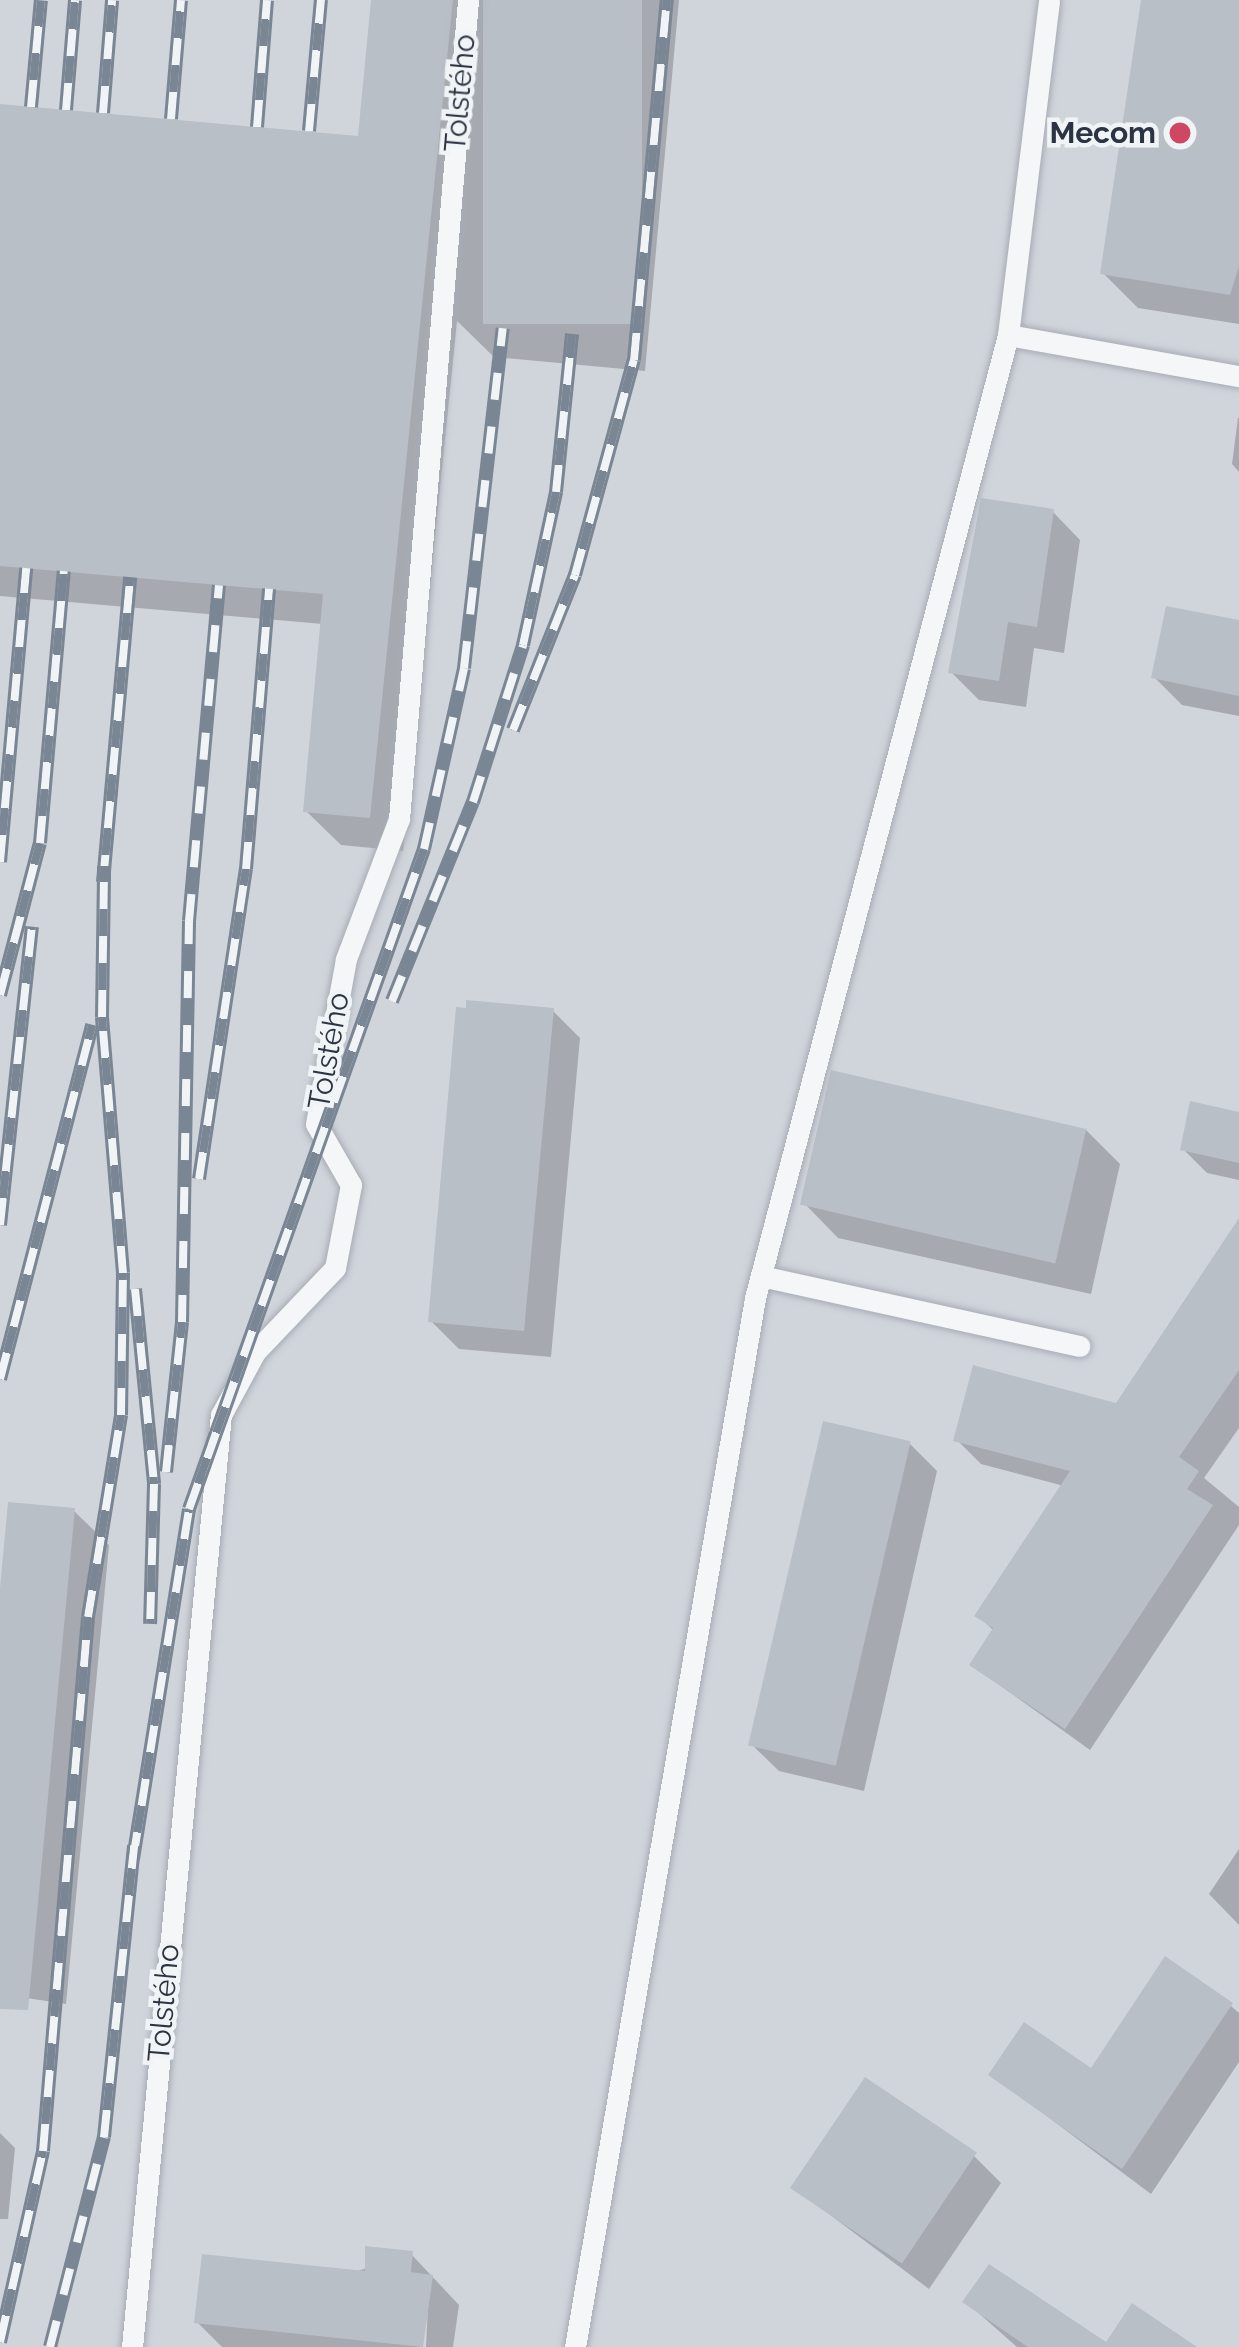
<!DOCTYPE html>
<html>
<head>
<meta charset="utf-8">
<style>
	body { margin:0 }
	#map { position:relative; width:1239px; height:2347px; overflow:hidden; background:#e2e5ea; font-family:Raleway,sans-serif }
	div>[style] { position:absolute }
	.built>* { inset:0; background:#d0d5dc; transform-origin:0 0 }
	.shadow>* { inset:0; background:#0003 }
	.building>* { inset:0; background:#b9bfc7; transform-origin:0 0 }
	.roads { filter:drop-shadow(0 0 3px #a7acb4) drop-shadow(0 0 3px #a7acb4) }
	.lane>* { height:21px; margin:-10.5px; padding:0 10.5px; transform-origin:10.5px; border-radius:10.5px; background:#f4f6f8 }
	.rail>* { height:14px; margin-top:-7px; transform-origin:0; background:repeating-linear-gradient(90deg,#f1f4f7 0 27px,#7b8694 0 54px); box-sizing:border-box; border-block:3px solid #7b8694 }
	.dots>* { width:33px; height:33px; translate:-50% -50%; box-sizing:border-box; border:6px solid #f1f4f7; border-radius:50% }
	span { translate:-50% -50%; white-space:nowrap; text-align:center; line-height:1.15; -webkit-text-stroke:9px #f1f4f7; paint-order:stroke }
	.street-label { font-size:30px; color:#2a3442 }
	.poi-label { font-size:30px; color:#2a3442; font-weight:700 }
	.right { translate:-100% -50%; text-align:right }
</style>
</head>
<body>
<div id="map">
	<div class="built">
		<i style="left:0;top:0;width:1239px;height:2347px"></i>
	</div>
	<div class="shadow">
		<i style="clip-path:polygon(374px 0,679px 0,645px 371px,494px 357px,457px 321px,403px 851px,341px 845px,306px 811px,323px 624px,0 596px,0 107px,361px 139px)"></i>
		<i style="clip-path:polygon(1144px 0,1239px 0,1239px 324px,1138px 308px,1103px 273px)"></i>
		<i style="clip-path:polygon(1238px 418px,1239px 418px,1239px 472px,1232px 464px)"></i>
		<i style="clip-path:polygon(1053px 512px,1080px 540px,1064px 653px,1034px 648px,1026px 707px,979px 700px,951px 672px)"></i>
		<i style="clip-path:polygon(1239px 623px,1239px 716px,1182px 705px,1154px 677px)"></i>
		<i style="clip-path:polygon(552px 1010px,580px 1038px,551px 1357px,459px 1349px,431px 1321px)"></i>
		<i style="clip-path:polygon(1239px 1115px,1239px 1180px,1207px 1173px,1183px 1149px)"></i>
		<i style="clip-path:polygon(1085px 1129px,1120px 1164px,1091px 1294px,838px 1238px,804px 1203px)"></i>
		<i style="clip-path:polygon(1239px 1223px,1239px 1428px,1204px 1478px,1239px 1507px,1239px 1525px,1090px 1750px,972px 1665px,995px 1632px,978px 1615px,1064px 1486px,981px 1464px,957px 1440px,1117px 1407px)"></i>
		<i style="clip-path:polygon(910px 1444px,937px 1471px,864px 1791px,779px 1771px,751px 1744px)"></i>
		<i style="clip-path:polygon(74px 1511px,109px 1545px,66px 2004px,0 1994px,0 1621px)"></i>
		<i style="clip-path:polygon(1239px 1849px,1239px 1925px,1209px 1894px)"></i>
		<i style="clip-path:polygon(1231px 2006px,1239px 2013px,1239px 2062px,1151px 2194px,992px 2075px,1091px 2073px)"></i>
		<i style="clip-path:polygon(0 2133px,15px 2148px,8px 2219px,0 2219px)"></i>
		<i style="clip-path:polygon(974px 2156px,1001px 2183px,929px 2289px,793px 2187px)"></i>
		<i style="clip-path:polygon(411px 2254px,459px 2305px,453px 2347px,426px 2347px,429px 2285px,420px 2347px,222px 2347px,197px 2322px)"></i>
		<i style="clip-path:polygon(966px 2302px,1107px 2346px,1192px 2347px,1017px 2347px)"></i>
	</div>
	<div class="building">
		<i style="clip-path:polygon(371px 0,453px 0,370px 818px,303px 812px,323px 594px,0 566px,0 104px,358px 136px)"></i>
		<i style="left:483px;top:0;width:159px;height:324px"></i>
		<i style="clip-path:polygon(1141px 0,1239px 0,1239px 266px,1230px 295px,1100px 274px)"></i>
		<i style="clip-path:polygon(981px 498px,1054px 509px,1037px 627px,1008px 622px,999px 681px,948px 673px)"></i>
		<i style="clip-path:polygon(1166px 606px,1239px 620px,1239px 696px,1151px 678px)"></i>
		<i style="clip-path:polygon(466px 1000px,554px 1008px,524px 1331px,428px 1322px,456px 1007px,466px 1008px)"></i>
		<i style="left:831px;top:1070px;width:262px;height:138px;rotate:13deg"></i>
		<i style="clip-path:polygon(1190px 1101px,1239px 1112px,1239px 1163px,1180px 1150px)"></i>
		<i style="clip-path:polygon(1239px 1218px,1239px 1370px,1179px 1457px,1199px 1471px,1187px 1489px,1213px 1505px,1065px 1729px,969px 1665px,993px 1628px,974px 1616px,1070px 1471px,953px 1441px,973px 1365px,1116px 1403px)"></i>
		<i style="left:823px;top:1421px;width:90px;height:333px;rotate:13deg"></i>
		<i style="clip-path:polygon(8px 1502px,75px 1508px,28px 2010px,0 2009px,0 1588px)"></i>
		<i style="clip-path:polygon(1165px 1956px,1233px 2003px,1122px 2169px,988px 2075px,1024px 2022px,1091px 2068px)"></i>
		<i style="left:865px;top:2077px;width:135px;height:134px;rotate:34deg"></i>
		<i style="clip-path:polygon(365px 2246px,413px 2251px,411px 2272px,433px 2275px,423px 2347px,194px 2323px,202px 2254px,365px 2271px)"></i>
		<i style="clip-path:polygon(989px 2264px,1106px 2342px,1132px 2303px,1197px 2347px,1028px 2347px,962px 2302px)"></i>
	</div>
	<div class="roads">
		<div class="lane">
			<i style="left:1008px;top:335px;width:235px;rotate:10.1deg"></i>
			<i style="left:761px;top:1276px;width:326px;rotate:12.4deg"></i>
			<i style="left:132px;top:2347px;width:936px;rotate:-84.55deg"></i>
			<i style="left:221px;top:1415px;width:72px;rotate:-61.6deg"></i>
			<i style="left:255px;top:1352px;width:116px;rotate:-46.4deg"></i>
			<i style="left:335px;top:1268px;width:85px;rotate:-79.1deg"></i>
			<i style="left:351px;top:1185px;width:70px;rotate:-119.8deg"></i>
			<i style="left:316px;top:1124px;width:168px;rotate:-79.7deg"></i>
			<i style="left:346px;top:959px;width:150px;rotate:-69.3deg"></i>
			<i style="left:399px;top:819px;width:822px;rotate:-85.18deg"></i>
			<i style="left:575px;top:2347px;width:1064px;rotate:-80.26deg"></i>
			<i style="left:755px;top:1298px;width:996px;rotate:-75.28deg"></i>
			<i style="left:1008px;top:335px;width:337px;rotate:-83deg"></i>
		</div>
	</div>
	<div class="rail">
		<i style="left:31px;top:107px;width:107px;rotate:-84.7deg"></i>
		<i style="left:66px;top:110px;width:110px;rotate:-85.3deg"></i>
		<i style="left:103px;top:113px;width:113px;rotate:-85.4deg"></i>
		<i style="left:171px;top:119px;width:119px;rotate:-85.2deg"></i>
		<i style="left:257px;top:127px;width:127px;rotate:-85.5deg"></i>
		<i style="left:309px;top:131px;width:132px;rotate:-84.8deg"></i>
		<i style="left:513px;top:730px;width:167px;rotate:-68.2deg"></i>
		<i style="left:575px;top:575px;width:223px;rotate:-74.7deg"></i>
		<i style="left:634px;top:360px;width:362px;rotate:-84.8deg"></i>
		<i style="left:0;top:862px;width:295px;rotate:-84.9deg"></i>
		<i style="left:103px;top:882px;width:306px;rotate:-84.9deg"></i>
		<i style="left:0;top:995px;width:157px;rotate:-75.3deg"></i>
		<i style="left:40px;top:843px;width:273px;rotate:-85deg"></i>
		<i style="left:392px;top:1001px;width:215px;rotate:-67.9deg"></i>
		<i style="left:473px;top:802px;width:165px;rotate:-72.3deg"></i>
		<i style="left:523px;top:645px;width:157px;rotate:-77.8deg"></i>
		<i style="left:556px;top:492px;width:159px;rotate:-84.2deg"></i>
		<i style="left:199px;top:1179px;width:314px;rotate:-81.4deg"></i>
		<i style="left:246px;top:869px;width:281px;rotate:-85.3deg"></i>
		<i style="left:0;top:1225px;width:300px;rotate:-83.9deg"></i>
		<i style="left:135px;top:1289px;width:196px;rotate:84.4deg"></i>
		<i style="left:154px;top:1484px;width:140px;rotate:91.6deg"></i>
		<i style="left:0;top:1379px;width:366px;rotate:-75.4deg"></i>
		<i style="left:166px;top:1472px;width:151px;rotate:-83.9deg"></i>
		<i style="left:182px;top:1322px;width:401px;rotate:-89deg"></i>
		<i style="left:189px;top:921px;width:337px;rotate:-84.9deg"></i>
		<i style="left:133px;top:1859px;width:354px;rotate:-80.9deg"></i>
		<i style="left:189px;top:1509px;width:701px;rotate:-70.4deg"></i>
		<i style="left:424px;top:849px;width:185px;rotate:-77.5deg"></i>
		<i style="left:464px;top:668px;width:342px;rotate:-83.5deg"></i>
		<i style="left:0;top:2342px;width:196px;rotate:-77.3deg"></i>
		<i style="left:43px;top:2151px;width:536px;rotate:-85.18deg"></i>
		<i style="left:88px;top:1617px;width:205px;rotate:-80.7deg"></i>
		<i style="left:121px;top:1415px;width:142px;rotate:-89.2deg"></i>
		<i style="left:123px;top:1273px;width:257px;rotate:-94.7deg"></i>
		<i style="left:102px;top:1017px;width:151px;rotate:-89.2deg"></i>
		<i style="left:50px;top:2347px;width:217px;rotate:-75.6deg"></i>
		<i style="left:104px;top:2137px;width:293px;rotate:-84.1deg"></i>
	</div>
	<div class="dots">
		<i style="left:1180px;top:133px;background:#ce4863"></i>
	</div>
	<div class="street-label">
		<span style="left:460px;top:93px;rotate:-85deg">Tolstého</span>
		<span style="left:329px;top:1051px;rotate:-80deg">Tolstého</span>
		<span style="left:164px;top:2003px;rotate:-85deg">Tolstého</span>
	</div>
	<div class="poi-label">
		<span class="right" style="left:1156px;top:133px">Mecom</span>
	</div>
</div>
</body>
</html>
